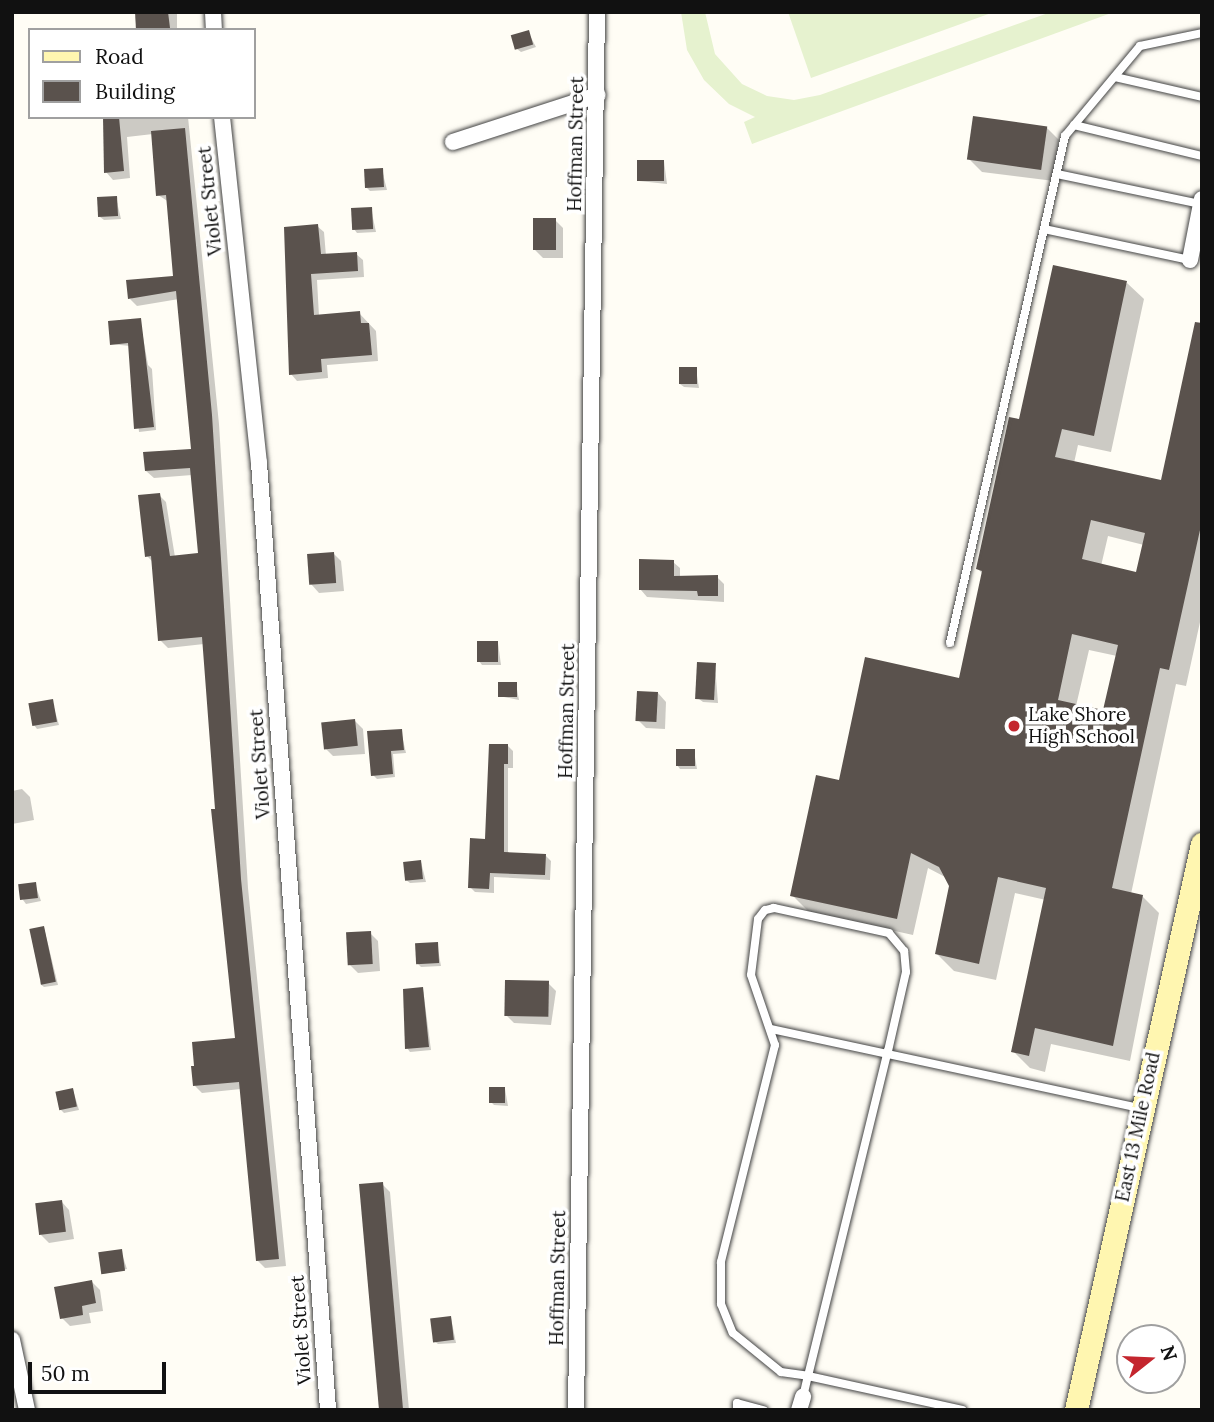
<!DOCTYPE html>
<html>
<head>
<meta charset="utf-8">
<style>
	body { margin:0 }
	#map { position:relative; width:1214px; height:1422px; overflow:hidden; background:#fffdf5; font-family:Lora,serif }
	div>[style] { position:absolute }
	.pitch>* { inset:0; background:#e6f2cf }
	.shadow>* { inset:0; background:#0003; transform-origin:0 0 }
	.building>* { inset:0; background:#5a524d; transform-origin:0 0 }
	.roads { filter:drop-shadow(0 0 2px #444) drop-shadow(0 0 2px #444) }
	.lane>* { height:8px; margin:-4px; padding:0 4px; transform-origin:4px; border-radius:4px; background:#fff }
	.street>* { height:16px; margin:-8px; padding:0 8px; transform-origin:8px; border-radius:8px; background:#fff }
	.secondary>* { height:23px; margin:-11.5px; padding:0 11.5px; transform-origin:11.5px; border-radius:11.5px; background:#fff6b0 }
	.dots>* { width:19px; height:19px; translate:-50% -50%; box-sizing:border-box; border:4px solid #fff; border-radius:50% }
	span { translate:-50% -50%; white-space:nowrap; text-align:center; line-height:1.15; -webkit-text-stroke:7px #fff; paint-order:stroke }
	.street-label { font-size:19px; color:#111 }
	.poi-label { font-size:19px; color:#111 }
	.left { translate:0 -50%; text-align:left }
	.frame { position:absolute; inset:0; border:14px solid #111; pointer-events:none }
	.legend { position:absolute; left:28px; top:28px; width:228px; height:91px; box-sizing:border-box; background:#fff; border:2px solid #a0a0a0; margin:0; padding:9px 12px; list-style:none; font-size:21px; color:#111 }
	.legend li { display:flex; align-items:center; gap:14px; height:35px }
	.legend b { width:35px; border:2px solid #a0a0a0 }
	.north { position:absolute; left:1116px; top:1324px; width:70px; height:70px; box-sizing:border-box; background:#fff; border:2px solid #a0a0a0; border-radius:50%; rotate:72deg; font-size:19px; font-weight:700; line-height:28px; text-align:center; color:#111 }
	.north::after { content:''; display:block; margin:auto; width:24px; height:32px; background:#c4262e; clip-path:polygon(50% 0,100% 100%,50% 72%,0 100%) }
	.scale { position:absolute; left:28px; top:1362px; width:138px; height:32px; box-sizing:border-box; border:4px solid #111; border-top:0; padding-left:9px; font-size:21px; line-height:24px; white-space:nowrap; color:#111; -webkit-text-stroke:5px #fff; paint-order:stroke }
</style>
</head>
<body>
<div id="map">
	<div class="pitch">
		<i style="clip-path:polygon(681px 12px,705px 12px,715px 54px,742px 84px,767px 96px,794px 100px,820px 95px,1051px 12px,1114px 12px,752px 144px,744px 122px,755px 117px,729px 104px,704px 80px,687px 50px)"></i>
		<i style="clip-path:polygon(788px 12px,994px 12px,811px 78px)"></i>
	</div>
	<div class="shadow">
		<i style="left:137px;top:12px;width:40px;height:18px"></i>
		<i style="clip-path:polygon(528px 32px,536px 47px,521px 52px,517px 49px)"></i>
		<i style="clip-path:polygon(104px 117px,188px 117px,219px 424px,248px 888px,286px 1266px,265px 1268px,257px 1260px,241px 1089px,202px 1093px,195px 1086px,237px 1040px,204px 644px,168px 648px,160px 640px,153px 562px,147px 556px,159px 495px,166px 502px,175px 557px,200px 554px,192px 475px,154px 478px,146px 471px,193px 450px,179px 299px,137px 306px,130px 299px,175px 278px,169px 202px,158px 195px,153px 134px,127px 137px,130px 178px,113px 180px,106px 172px)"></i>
		<i style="clip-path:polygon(1046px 127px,1059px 140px,1054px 181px,982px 172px,969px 159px)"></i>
		<i style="clip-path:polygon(664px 161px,667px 184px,639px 181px)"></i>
		<i style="clip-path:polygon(382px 170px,387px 190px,370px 191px,366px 187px)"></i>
		<i style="clip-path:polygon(116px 198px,121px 219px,104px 220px,100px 217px)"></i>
		<i style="clip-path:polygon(371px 209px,376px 232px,357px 233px,354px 229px)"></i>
		<i style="clip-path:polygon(555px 220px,563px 228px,563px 258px,543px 258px,534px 249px)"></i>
		<i style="clip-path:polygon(317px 226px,324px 232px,326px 256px,356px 254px,363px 260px,364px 277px,317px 280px,319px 316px,359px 313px,376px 331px,378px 361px,327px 365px,328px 378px,297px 381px,291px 374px)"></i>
		<i style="clip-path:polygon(evenodd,1127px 283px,1144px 299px,1111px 452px,1078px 445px,1074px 463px,1162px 482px,1202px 329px,1202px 613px,1186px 686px,1176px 684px,1131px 894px,1142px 896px,1159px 913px,1130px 1061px,1051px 1044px,1045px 1072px,1030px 1068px,1013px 1051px,1046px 900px,1015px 893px,996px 980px,954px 971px,937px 954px,951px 886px,947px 878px,928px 868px,913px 935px,809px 912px,792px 895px,840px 782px,961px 680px,983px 574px,978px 569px,1021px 421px,1127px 283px,1108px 536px,1144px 545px,1137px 574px,1101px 566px,1108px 536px,1127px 283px,1089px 650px,1117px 656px,1105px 712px,1076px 706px,1089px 650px)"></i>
		<i style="clip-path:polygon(140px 320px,148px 365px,152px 369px,156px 430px,139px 432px,130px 346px,111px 344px)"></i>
		<i style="clip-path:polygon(696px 369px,699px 388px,684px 387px,680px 384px)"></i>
		<i style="clip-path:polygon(333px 553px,341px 561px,344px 591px,319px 593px,311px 584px)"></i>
		<i style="clip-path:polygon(673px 562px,680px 568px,680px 578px,717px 577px,724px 584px,724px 602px,647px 597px,641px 590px)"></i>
		<i style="clip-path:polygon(498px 643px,501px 665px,482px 665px,479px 661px)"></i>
		<i style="clip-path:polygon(715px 665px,718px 703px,703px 702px,699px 699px)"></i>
		<i style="clip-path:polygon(516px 684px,519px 700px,499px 696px)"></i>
		<i style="clip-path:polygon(658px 693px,666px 702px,665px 729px,646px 728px,638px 720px)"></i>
		<i style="clip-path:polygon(52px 701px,59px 725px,37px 729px,34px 725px)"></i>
		<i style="clip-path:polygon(355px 721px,363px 729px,365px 754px,333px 756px,325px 748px)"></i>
		<i style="clip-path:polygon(401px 731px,406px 753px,393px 754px,395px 777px,377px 779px,373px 775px)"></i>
		<i style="clip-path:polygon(508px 746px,513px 751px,513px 768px,508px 768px,508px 854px,546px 856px,551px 861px,550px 880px,494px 877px,494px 893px,475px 892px,470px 887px,486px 840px)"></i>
		<i style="clip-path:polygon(694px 751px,697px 769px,680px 769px,677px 765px)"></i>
		<i style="clip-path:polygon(22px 789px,30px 797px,34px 820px,12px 824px,12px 791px)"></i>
		<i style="clip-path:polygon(421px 862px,426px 882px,410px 883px,406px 880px)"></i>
		<i style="clip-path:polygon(35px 884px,41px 901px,26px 904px,23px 900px)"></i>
		<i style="clip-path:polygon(44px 928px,58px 985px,44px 987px,40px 984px)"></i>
		<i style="clip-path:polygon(370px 933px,378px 941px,380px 971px,358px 973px,350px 965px)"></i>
		<i style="clip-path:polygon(437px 944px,441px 966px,421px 967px,418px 964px)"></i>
		<i style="clip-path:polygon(548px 983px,556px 991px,551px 1025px,514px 1023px,506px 1015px)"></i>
		<i style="clip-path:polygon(423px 989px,431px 1050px,410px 1052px,407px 1048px)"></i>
		<i style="clip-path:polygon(505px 1089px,508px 1106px,494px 1105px,491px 1102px)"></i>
		<i style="clip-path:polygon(73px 1090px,79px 1110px,64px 1113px,60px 1109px)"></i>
		<i style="clip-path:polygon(382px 1184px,390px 1192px,409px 1410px,380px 1410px)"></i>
		<i style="clip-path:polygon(61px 1201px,69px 1210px,74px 1239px,49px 1243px,41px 1235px)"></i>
		<i style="clip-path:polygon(121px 1251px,127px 1269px,103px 1274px,100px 1253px)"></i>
		<i style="clip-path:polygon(92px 1282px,100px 1290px,103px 1311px,89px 1313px,91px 1323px,70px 1326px,62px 1318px)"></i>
		<i style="clip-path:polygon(451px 1318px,456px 1343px,438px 1344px,434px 1341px)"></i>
	</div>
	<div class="building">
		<i style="clip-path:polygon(135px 12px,168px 12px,170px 28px,136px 30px)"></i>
		<i style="left:529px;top:30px;width:15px;height:19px;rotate:74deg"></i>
		<i style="left:973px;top:116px;width:75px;height:44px;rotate:8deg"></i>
		<i style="clip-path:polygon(103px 117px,119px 117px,124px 171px,104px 173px)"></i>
		<i style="clip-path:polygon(185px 128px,212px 415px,241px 879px,279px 1259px,256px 1261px,239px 1082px,193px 1086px,191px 1066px,194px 1066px,192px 1042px,235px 1038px,211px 809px,215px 809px,202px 637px,158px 641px,151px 556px,145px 557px,138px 495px,160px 493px,170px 556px,198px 553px,190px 468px,145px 471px,143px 452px,191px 449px,176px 291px,128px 299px,126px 280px,173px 276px,166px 195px,156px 196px,151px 131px)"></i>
		<i style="left:637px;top:160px;width:27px;height:21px"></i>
		<i style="left:383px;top:168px;width:19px;height:19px;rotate:87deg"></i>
		<i style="left:117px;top:196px;width:20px;height:20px;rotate:87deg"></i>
		<i style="left:372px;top:207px;width:22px;height:21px;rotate:87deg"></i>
		<i style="left:533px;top:218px;width:23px;height:32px"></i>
		<i style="clip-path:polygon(318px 224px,321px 254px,357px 252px,358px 271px,311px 274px,314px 315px,360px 311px,361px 323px,369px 323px,372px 355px,321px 359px,322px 372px,289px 375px,284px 227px)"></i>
		<i style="clip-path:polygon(evenodd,1053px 265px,1127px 281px,1094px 436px,1062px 429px,1055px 457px,1161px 480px,1195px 322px,1202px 323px,1202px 521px,1169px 670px,1160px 668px,1112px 888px,1143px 895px,1113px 1046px,1035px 1028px,1029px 1056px,1011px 1052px,1046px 888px,998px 877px,979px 964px,935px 954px,949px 886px,939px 867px,911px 853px,897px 919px,790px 896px,816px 775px,839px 780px,865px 657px,959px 678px,982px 571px,976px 569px,1009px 417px,1019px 419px,1053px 265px,1091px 520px,1145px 533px,1136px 572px,1082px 559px,1091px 520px,1053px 265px,1072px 634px,1118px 645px,1103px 710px,1058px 700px,1072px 634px)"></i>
		<i style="clip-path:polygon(141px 318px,154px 427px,134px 429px,128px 343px,110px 345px,108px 321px)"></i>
		<i style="left:679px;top:367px;width:18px;height:17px"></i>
		<i style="left:334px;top:552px;width:31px;height:27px;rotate:86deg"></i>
		<i style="clip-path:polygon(639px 559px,674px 560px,674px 576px,718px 575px,718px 596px,698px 596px,697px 591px,639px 590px)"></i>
		<i style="left:477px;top:641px;width:21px;height:21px"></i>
		<i style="left:697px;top:662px;width:19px;height:37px;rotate:3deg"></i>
		<i style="left:498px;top:682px;width:19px;height:15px"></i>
		<i style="left:637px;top:691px;width:21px;height:30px;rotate:3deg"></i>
		<i style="left:53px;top:699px;width:23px;height:25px;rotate:80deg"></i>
		<i style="left:355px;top:719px;width:27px;height:34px;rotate:84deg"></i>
		<i style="clip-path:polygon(402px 729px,404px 750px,391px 751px,393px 774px,371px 776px,367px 731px)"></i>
		<i style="clip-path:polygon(489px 744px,508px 744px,508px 764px,504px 764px,504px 852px,546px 854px,545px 875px,490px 873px,489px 889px,468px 888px,470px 838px,485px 839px)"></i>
		<i style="left:676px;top:749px;width:19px;height:17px"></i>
		<i style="left:421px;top:860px;width:19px;height:18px;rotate:84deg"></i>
		<i style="left:36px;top:882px;width:16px;height:18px;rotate:83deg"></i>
		<i style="left:44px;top:926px;width:57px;height:15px;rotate:78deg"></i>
		<i style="left:371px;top:931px;width:33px;height:25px;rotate:87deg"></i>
		<i style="left:438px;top:942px;width:21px;height:23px;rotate:87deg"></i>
		<i style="left:505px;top:980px;width:44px;height:36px;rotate:1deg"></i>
		<i style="clip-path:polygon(423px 987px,429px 1047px,405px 1049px,403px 989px)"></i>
		<i style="left:489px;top:1087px;width:16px;height:16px"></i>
		<i style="left:73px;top:1088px;width:19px;height:18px;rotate:78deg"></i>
		<i style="clip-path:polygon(383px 1182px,403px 1409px,392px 1410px,379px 1410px,359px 1184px)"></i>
		<i style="left:62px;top:1200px;width:32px;height:27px;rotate:83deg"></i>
		<i style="left:122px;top:1249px;width:22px;height:24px;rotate:82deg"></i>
		<i style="clip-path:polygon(92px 1280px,96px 1303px,82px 1306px,83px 1315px,60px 1319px,54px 1287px)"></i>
		<i style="left:451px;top:1316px;width:24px;height:21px;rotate:83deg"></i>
	</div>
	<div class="roads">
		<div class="lane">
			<i style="left:1115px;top:77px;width:89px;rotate:12.9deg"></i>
			<i style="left:1074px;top:125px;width:132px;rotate:13.6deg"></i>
			<i style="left:1057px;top:174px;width:147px;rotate:11.8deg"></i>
			<i style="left:1044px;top:229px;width:149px;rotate:12deg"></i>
			<i style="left:950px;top:643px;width:520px;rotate:-77.22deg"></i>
			<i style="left:1065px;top:136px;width:117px;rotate:-50.2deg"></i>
			<i style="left:1140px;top:46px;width:63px;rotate:-11.8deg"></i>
			<i style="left:771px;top:1029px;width:378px;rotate:12.1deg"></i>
			<i style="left:803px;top:1397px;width:22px;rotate:-77deg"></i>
			<i style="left:808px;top:1376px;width:335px;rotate:-76.2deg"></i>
			<i style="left:888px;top:1051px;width:81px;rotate:-77.2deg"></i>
			<i style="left:906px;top:972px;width:21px;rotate:-95deg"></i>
			<i style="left:904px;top:951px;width:23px;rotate:-130deg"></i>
			<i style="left:889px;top:933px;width:118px;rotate:-167.7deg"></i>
			<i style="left:774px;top:908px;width:9px;rotate:167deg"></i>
			<i style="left:765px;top:910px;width:11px;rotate:128deg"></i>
			<i style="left:758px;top:919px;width:56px;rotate:97.1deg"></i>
			<i style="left:751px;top:975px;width:74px;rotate:71.1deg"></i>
			<i style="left:775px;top:1045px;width:224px;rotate:104deg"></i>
			<i style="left:721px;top:1262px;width:42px;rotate:90deg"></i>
			<i style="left:721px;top:1304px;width:31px;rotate:68deg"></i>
			<i style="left:733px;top:1333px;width:62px;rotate:39.1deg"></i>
			<i style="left:781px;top:1372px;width:27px;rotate:8deg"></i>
			<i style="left:808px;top:1376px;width:158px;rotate:12.4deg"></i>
			<i style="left:737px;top:1410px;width:7px;rotate:-90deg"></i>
			<i style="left:737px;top:1403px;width:28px;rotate:15deg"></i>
		</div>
		<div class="street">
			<i style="left:213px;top:12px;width:18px;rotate:87deg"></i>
			<i style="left:222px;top:117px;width:348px;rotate:83.9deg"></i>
			<i style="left:259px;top:463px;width:950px;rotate:85.83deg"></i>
			<i style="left:453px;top:142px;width:152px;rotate:-18deg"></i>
			<i style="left:1190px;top:260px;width:62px;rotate:-78.9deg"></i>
			<i style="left:12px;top:1340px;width:72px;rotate:77.9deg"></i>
			<i style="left:576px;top:1410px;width:1398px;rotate:-89.14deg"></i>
			<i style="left:799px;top:1410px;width:14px;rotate:-73deg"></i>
		</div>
		<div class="secondary">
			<i style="left:1076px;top:1410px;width:580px;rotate:-77.45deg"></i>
		</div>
	</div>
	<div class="dots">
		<i style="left:1014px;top:726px;background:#c4262e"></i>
	</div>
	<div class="street-label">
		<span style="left:576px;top:144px;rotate:-89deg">Hoffman Street</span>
		<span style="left:210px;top:201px;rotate:-96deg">Violet Street</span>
		<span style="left:567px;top:711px;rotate:-89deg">Hoffman Street</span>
		<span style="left:260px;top:764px;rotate:-94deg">Violet Street</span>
		<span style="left:1138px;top:1127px;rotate:-78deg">East 13 Mile Road</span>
		<span style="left:558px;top:1278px;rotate:-89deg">Hoffman Street</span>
		<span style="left:301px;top:1330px;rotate:-94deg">Violet Street</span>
	</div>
	<div class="poi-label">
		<span class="left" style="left:1028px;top:726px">Lake Shore<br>High School</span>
	</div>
	<div class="frame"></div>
	<ul class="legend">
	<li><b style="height:9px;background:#fff6b0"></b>Road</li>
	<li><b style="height:19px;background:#5a524d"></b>Building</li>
	</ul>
	<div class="north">N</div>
	<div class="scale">50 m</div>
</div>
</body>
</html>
